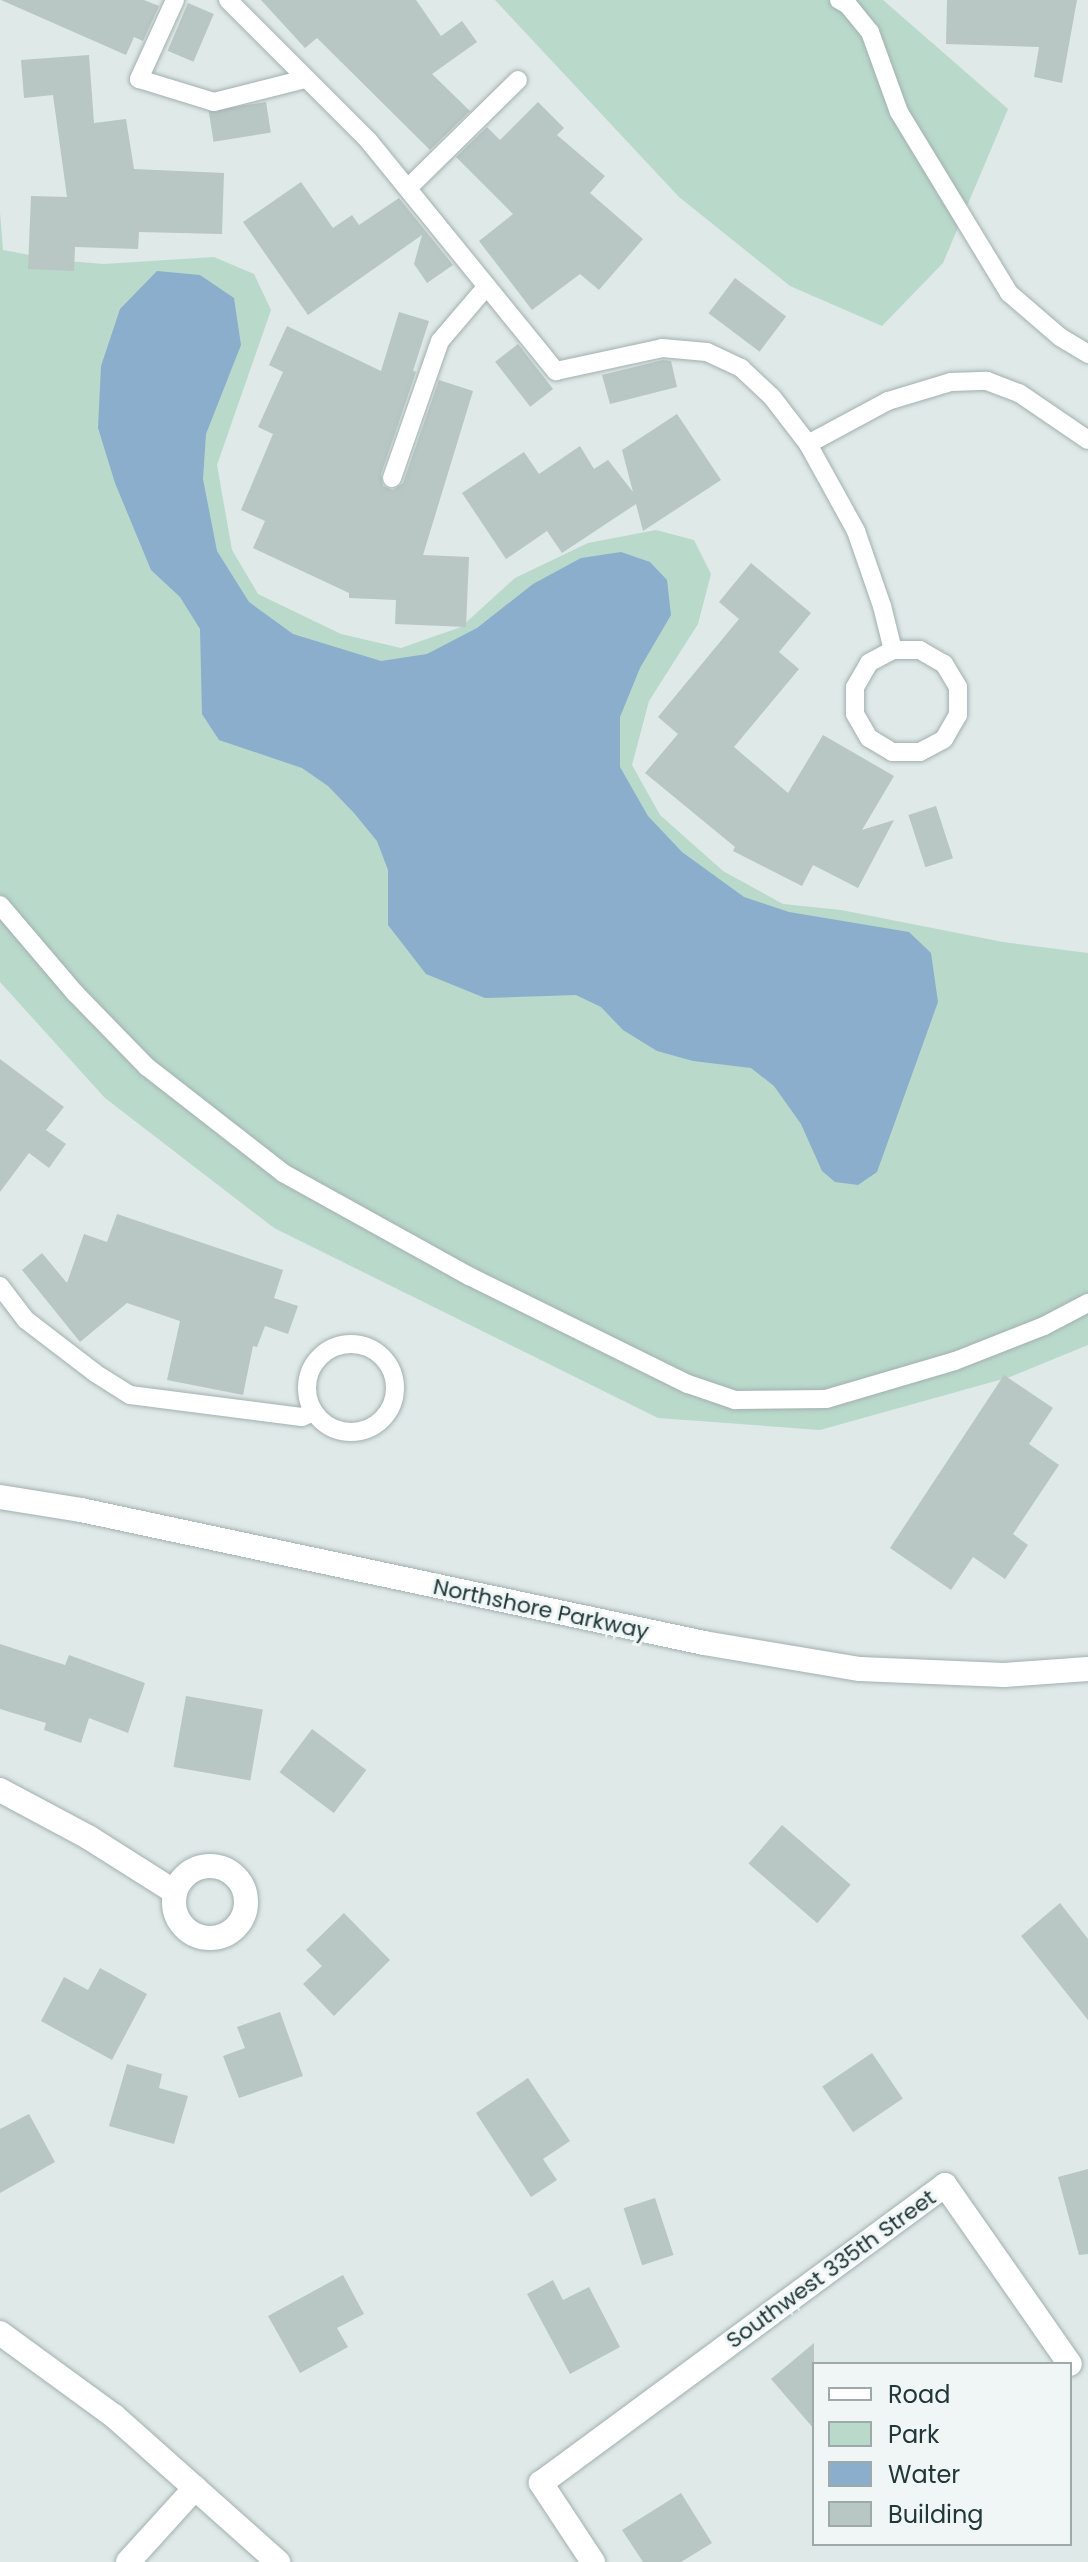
<!DOCTYPE html>
<html>
<head>
<meta charset="utf-8">
<style>
	body { margin:0 }
	#map { position:relative; width:1088px; height:2562px; overflow:hidden; background:#dfe9e8; font-family:Poppins,sans-serif }
	div>[style] { position:absolute }
	.green>* { inset:0; background:#b9d9cb }
	.water>* { inset:0; background:#8aaecb }
	.building>* { inset:0; background:#b8c6c4; transform-origin:0 0 }
	.roads { filter:drop-shadow(0 0 2px #a2b0b0) drop-shadow(0 0 2px #a2b0b0) }
	.lane>* { height:18px; margin:-9px; padding:0 9px; transform-origin:9px; border-radius:9px; background:#fff }
	.lane>.ring { margin:-9px; padding:0; box-sizing:content-box; background:none; border:18px solid #fff; border-radius:50% }
	.street>* { height:24px; margin:-12px; padding:0 12px; transform-origin:12px; border-radius:12px; background:#fff }
	.street>.ring { margin:-12px; padding:0; box-sizing:content-box; background:none; border:24px solid #fff; border-radius:50% }
	.secondary>* { height:24px; margin:-12px; padding:0 12px; transform-origin:12px; border-radius:12px; background:#fff }
	span { translate:-50% -50%; white-space:nowrap; text-align:center; line-height:1.15; -webkit-text-stroke:6px #eff6f5; paint-order:stroke }
	.street-label { font-size:22px; color:#213738 }
	.legend { position:absolute; left:812px; top:2362px; width:260px; height:184px; box-sizing:border-box; background:#eff6f5; border:2px solid #9daaa9; margin:0; padding:10px 14px; list-style:none; font-size:24px; color:#213738 }
	.legend li { display:flex; align-items:center; gap:16px; height:40px }
	.legend b { width:40px; border:2px solid #9daaa9 }
</style>
</head>
<body>
<div id="map">
	<div class="green">
		<i style="clip-path:polygon(495px 0,883px 0,1008px 109px,943px 263px,882px 326px,790px 286px,679px 197px)"></i>
		<i style="clip-path:polygon(0 212px,3px 250px,56px 260px,104px 264px,214px 257px,254px 274px,271px 310px,217px 465px,232px 550px,258px 594px,341px 634px,401px 648px,461px 627px,515px 578px,588px 543px,656px 530px,694px 540px,711px 574px,698px 624px,649px 701px,632px 765px,660px 815px,723px 871px,783px 904px,841px 910px,1003px 942px,1088px 953px,1088px 1345px,1010px 1377px,820px 1430px,658px 1418px,274px 1228px,105px 1098px,0 982px)"></i>
	</div>
	<div class="water">
		<i style="clip-path:polygon(157px 271px,200px 275px,234px 298px,241px 345px,206px 434px,203px 479px,217px 551px,249px 602px,293px 634px,381px 661px,427px 654px,477px 628px,533px 584px,581px 558px,621px 552px,650px 562px,667px 580px,671px 615px,640px 668px,620px 717px,620px 767px,648px 816px,682px 852px,744px 897px,789px 912px,909px 932px,931px 953px,938px 1002px,877px 1172px,858px 1185px,835px 1182px,822px 1171px,801px 1124px,774px 1086px,751px 1068px,693px 1061px,657px 1051px,623px 1030px,601px 1007px,576px 995px,485px 998px,426px 974px,388px 925px,388px 870px,377px 841px,354px 813px,328px 786px,302px 768px,219px 740px,202px 714px,200px 629px,180px 597px,151px 570px,115px 483px,98px 428px,101px 366px,120px 309px)"></i>
	</div>
	<div class="building">
		<i style="clip-path:polygon(1px 0,144px 0,159px 6px,143px 41px,134px 37px,126px 55px)"></i>
		<i style="clip-path:polygon(261px 0,416px 0,441px 36px,462px 21px,477px 42px,432px 74px,470px 111px,430px 150px,317px 38px,305px 48px)"></i>
		<i style="clip-path:polygon(947px 0,1077px 0,1062px 83px,1034px 77px,1039px 47px,946px 44px)"></i>
		<i style="left:188px;top:3px;width:28px;height:52px;rotate:23deg"></i>
		<i style="clip-path:polygon(89px 55px,94px 123px,126px 119px,134px 169px,224px 173px,222px 234px,139px 232px,138px 249px,75px 247px,74px 271px,28px 269px,31px 196px,67px 197px,53px 95px,24px 98px,21px 60px)"></i>
		<i style="left:266px;top:102px;width:31px;height:58px;rotate:81deg"></i>
		<i style="clip-path:polygon(538px 102px,564px 128px,557px 135px,605px 176px,590px 193px,643px 239px,599px 290px,580px 274px,532px 310px,479px 241px,513px 214px,456px 157px,487px 127px,500px 140px)"></i>
		<i style="clip-path:polygon(301px 182px,333px 228px,352px 215px,359px 225px,399px 198px,453px 265px,427px 283px,414px 264px,422px 235px,308px 315px,243px 222px)"></i>
		<i style="left:735px;top:278px;width:64px;height:44px;rotate:37deg"></i>
		<i style="clip-path:polygon(399px 312px,429px 321px,413px 371px,416px 372px,381px 474px,383px 486px,393px 490px,403px 483px,439px 380px,473px 391px,423px 555px,469px 557px,466px 627px,395px 624px,396px 600px,349px 598px,349px 593px,253px 548px,265px 521px,241px 510px,273px 434px,258px 427px,283px 372px,269px 365px,287px 326px,381px 371px)"></i>
		<i style="left:518px;top:344px;width:57px;height:29px;rotate:52deg"></i>
		<i style="clip-path:polygon(663px 360px,671px 361px,677px 387px,610px 404px,602px 375px)"></i>
		<i style="clip-path:polygon(677px 414px,721px 480px,643px 531px,636px 504px,562px 553px,547px 531px,506px 559px,462px 493px,524px 452px,539px 474px,580px 446px,594px 469px,608px 460px,633px 492px,622px 450px)"></i>
		<i style="clip-path:polygon(751px 563px,811px 613px,779px 652px,799px 669px,734px 747px,788px 793px,823px 735px,894px 776px,862px 830px,894px 820px,858px 888px,813px 865px,802px 886px,733px 851px,735px 847px,645px 773px,678px 734px,658px 717px,739px 619px,719px 602px)"></i>
		<i style="left:936px;top:806px;width:55px;height:29px;rotate:72deg"></i>
		<i style="clip-path:polygon(0 1059px,64px 1107px,46px 1130px,66px 1144px,49px 1168px,29px 1153px,0 1192px)"></i>
		<i style="clip-path:polygon(117px 1214px,283px 1270px,274px 1298px,298px 1306px,288px 1334px,265px 1326px,257px 1347px,253px 1346px,243px 1395px,167px 1380px,180px 1321px,127px 1303px,80px 1342px,22px 1270px,42px 1253px,67px 1283px,84px 1234px,107px 1242px)"></i>
		<i style="clip-path:polygon(1004px 1375px,1053px 1408px,1029px 1444px,1059px 1465px,1013px 1534px,1028px 1545px,1005px 1579px,973px 1557px,951px 1590px,890px 1548px)"></i>
		<i style="clip-path:polygon(0 1644px,65px 1665px,69px 1655px,145px 1683px,128px 1733px,89px 1718px,81px 1743px,44px 1730px,46px 1723px,0 1709px)"></i>
		<i style="left:186px;top:1696px;width:78px;height:72px;rotate:10deg"></i>
		<i style="left:312px;top:1729px;width:68px;height:54px;rotate:37deg"></i>
		<i style="left:782px;top:1825px;width:91px;height:51px;rotate:41deg"></i>
		<i style="clip-path:polygon(1060px 1903px,1088px 1939px,1088px 2020px,1021px 1936px)"></i>
		<i style="clip-path:polygon(344px 1913px,390px 1960px,334px 2016px,303px 1984px,322px 1966px,306px 1950px)"></i>
		<i style="clip-path:polygon(100px 1968px,147px 1994px,112px 2060px,41px 2021px,64px 1977px,88px 1990px)"></i>
		<i style="clip-path:polygon(280px 2012px,303px 2076px,239px 2098px,223px 2056px,245px 2048px,237px 2027px)"></i>
		<i style="left:872px;top:2053px;width:55px;height:60px;rotate:56deg"></i>
		<i style="clip-path:polygon(127px 2064px,162px 2074px,159px 2088px,188px 2096px,174px 2144px,109px 2126px)"></i>
		<i style="clip-path:polygon(528px 2078px,570px 2141px,543px 2159px,557px 2180px,531px 2197px,476px 2113px)"></i>
		<i style="clip-path:polygon(29px 2114px,55px 2162px,0 2193px,0 2129px)"></i>
		<i style="clip-path:polygon(1088px 2169px,1088px 2254px,1079px 2255px,1058px 2177px)"></i>
		<i style="left:655px;top:2198px;width:60px;height:33px;rotate:72deg"></i>
		<i style="clip-path:polygon(343px 2275px,364px 2314px,337px 2328px,348px 2347px,300px 2373px,268px 2316px)"></i>
		<i style="clip-path:polygon(553px 2280px,563px 2300px,589px 2287px,620px 2347px,570px 2374px,527px 2294px)"></i>
		<i style="clip-path:polygon(814px 2343px,814px 2429px,771px 2379px)"></i>
		<i style="clip-path:polygon(681px 2493px,712px 2543px,681px 2562px,643px 2562px,622px 2530px)"></i>
	</div>
	<div class="roads">
		<div class="lane">
			<i style="left:175px;top:0;width:87px;rotate:114.5deg"></i>
			<i style="left:139px;top:79px;width:78px;rotate:17deg"></i>
			<i style="left:214px;top:102px;width:94px;rotate:-14.2deg"></i>
			<i style="left:228px;top:0;width:198px;rotate:45deg"></i>
			<i style="left:368px;top:140px;width:298px;rotate:50.9deg"></i>
			<i style="left:556px;top:371px;width:108px;rotate:-12.2deg"></i>
			<i style="left:662px;top:348px;width:45px;rotate:5.1deg"></i>
			<i style="left:707px;top:352px;width:38px;rotate:25deg"></i>
			<i style="left:741px;top:368px;width:42px;rotate:43.1deg"></i>
			<i style="left:772px;top:397px;width:59px;rotate:52.5deg"></i>
			<i style="left:808px;top:444px;width:99px;rotate:61.1deg"></i>
			<i style="left:856px;top:531px;width:79px;rotate:70.9deg"></i>
			<i style="left:882px;top:606px;width:45px;rotate:76deg"></i>
			<i style="left:893px;top:650px;width:27px;rotate:152deg"></i>
			<i style="left:869px;top:663px;width:28px;rotate:120deg"></i>
			<i style="left:855px;top:687px;width:27px;rotate:90deg"></i>
			<i style="left:855px;top:714px;width:28px;rotate:60deg"></i>
			<i style="left:869px;top:738px;width:27px;rotate:31deg"></i>
			<i style="left:892px;top:752px;width:28px"></i>
			<i style="left:920px;top:752px;width:27px;rotate:-28deg"></i>
			<i style="left:944px;top:739px;width:28px;rotate:-60deg"></i>
			<i style="left:958px;top:715px;width:28px;rotate:-90deg"></i>
			<i style="left:958px;top:687px;width:27px;rotate:-121deg"></i>
			<i style="left:944px;top:664px;width:28px;rotate:-150deg"></i>
			<i style="left:920px;top:650px;width:27px;rotate:180deg"></i>
			<i style="left:839px;top:0;width:10px;rotate:29deg"></i>
			<i style="left:848px;top:5px;width:35px;rotate:51deg"></i>
			<i style="left:870px;top:32px;width:85px;rotate:70.1deg"></i>
			<i style="left:899px;top:112px;width:212px;rotate:58.7deg"></i>
			<i style="left:1009px;top:293px;width:67px;rotate:40.8deg"></i>
			<i style="left:1060px;top:337px;width:33px;rotate:31deg"></i>
			<i style="left:408px;top:188px;width:154px;rotate:-44.5deg"></i>
			<i style="left:808px;top:444px;width:91px;rotate:-28.3deg"></i>
			<i style="left:888px;top:401px;width:66px;rotate:-16.8deg"></i>
			<i style="left:951px;top:382px;width:36px;rotate:-2deg"></i>
			<i style="left:987px;top:381px;width:34px;rotate:21deg"></i>
			<i style="left:1019px;top:393px;width:83px;rotate:34.3deg"></i>
			<i style="left:392px;top:478px;width:145px;rotate:-70.7deg"></i>
			<i style="left:440px;top:341px;width:72px;rotate:-49.5deg"></i>
			<i style="left:0;top:905px;width:116px;rotate:49.6deg"></i>
			<i style="left:75px;top:993px;width:103px;rotate:45.8deg"></i>
			<i style="left:147px;top:1067px;width:172px;rotate:37.9deg"></i>
			<i style="left:283px;top:1173px;width:213px;rotate:29deg"></i>
			<i style="left:469px;top:1276px;width:244px;rotate:26.3deg"></i>
			<i style="left:688px;top:1384px;width:50px;rotate:18.8deg"></i>
			<i style="left:735px;top:1400px;width:91px;rotate:-0.6deg"></i>
			<i style="left:826px;top:1399px;width:134px;rotate:-16.4deg"></i>
			<i style="left:955px;top:1361px;width:96px;rotate:-21.5deg"></i>
			<i style="left:1044px;top:1326px;width:50px;rotate:-27.6deg"></i>
			<i style="left:0;top:1286px;width:43px;rotate:52.6deg"></i>
			<i style="left:26px;top:1320px;width:87px;rotate:37.5deg"></i>
			<i style="left:95px;top:1373px;width:41px;rotate:32.2deg"></i>
			<i style="left:130px;top:1395px;width:173px;rotate:7.3deg"></i>
			<i style="left:302px;top:1417px;width:12px;rotate:-24deg"></i>
			<i class="ring" style="left:307px;top:1344px;width:70px;height:70px"></i>
		</div>
		<div class="street">
			<i style="left:0;top:1790px;width:100px;rotate:28.1deg"></i>
			<i style="left:88px;top:1837px;width:103px;rotate:32.3deg"></i>
			<i class="ring" style="left:174px;top:1866px;width:48px;height:48px"></i>
			<i style="left:128px;top:2562px;width:100px;rotate:-47.8deg"></i>
			<i style="left:593px;top:2562px;width:95px;rotate:-123.4deg"></i>
			<i style="left:541px;top:2483px;width:502px;rotate:-36.41deg"></i>
			<i style="left:945px;top:2185px;width:218px;rotate:55.1deg"></i>
		</div>
		<div class="secondary">
			<i style="left:0;top:1497px;width:82px;rotate:9.1deg"></i>
			<i style="left:81px;top:1510px;width:637px;rotate:12.05deg"></i>
			<i style="left:704px;top:1643px;width:158px;rotate:9.5deg"></i>
			<i style="left:860px;top:1669px;width:144px;rotate:2.4deg"></i>
			<i style="left:1004px;top:1675px;width:84px;rotate:-4.1deg"></i>
			<i style="left:0;top:2333px;width:141px;rotate:36.1deg"></i>
			<i style="left:114px;top:2416px;width:220px;rotate:41.7deg"></i>
		</div>
	</div>
	<div class="street-label">
		<span style="left:541px;top:1609px;rotate:12deg">Northshore Parkway</span>
		<span style="left:831px;top:2269px;rotate:-36deg">Southwest 335th Street</span>
	</div>
	<ul class="legend">
	<li><b style="height:10px;background:#fff"></b>Road</li>
	<li><b style="height:22px;background:#b9d9cb"></b>Park</li>
	<li><b style="height:22px;background:#8aaecb"></b>Water</li>
	<li><b style="height:22px;background:#b8c6c4"></b>Building</li>
	</ul>
</div>
</body>
</html>
